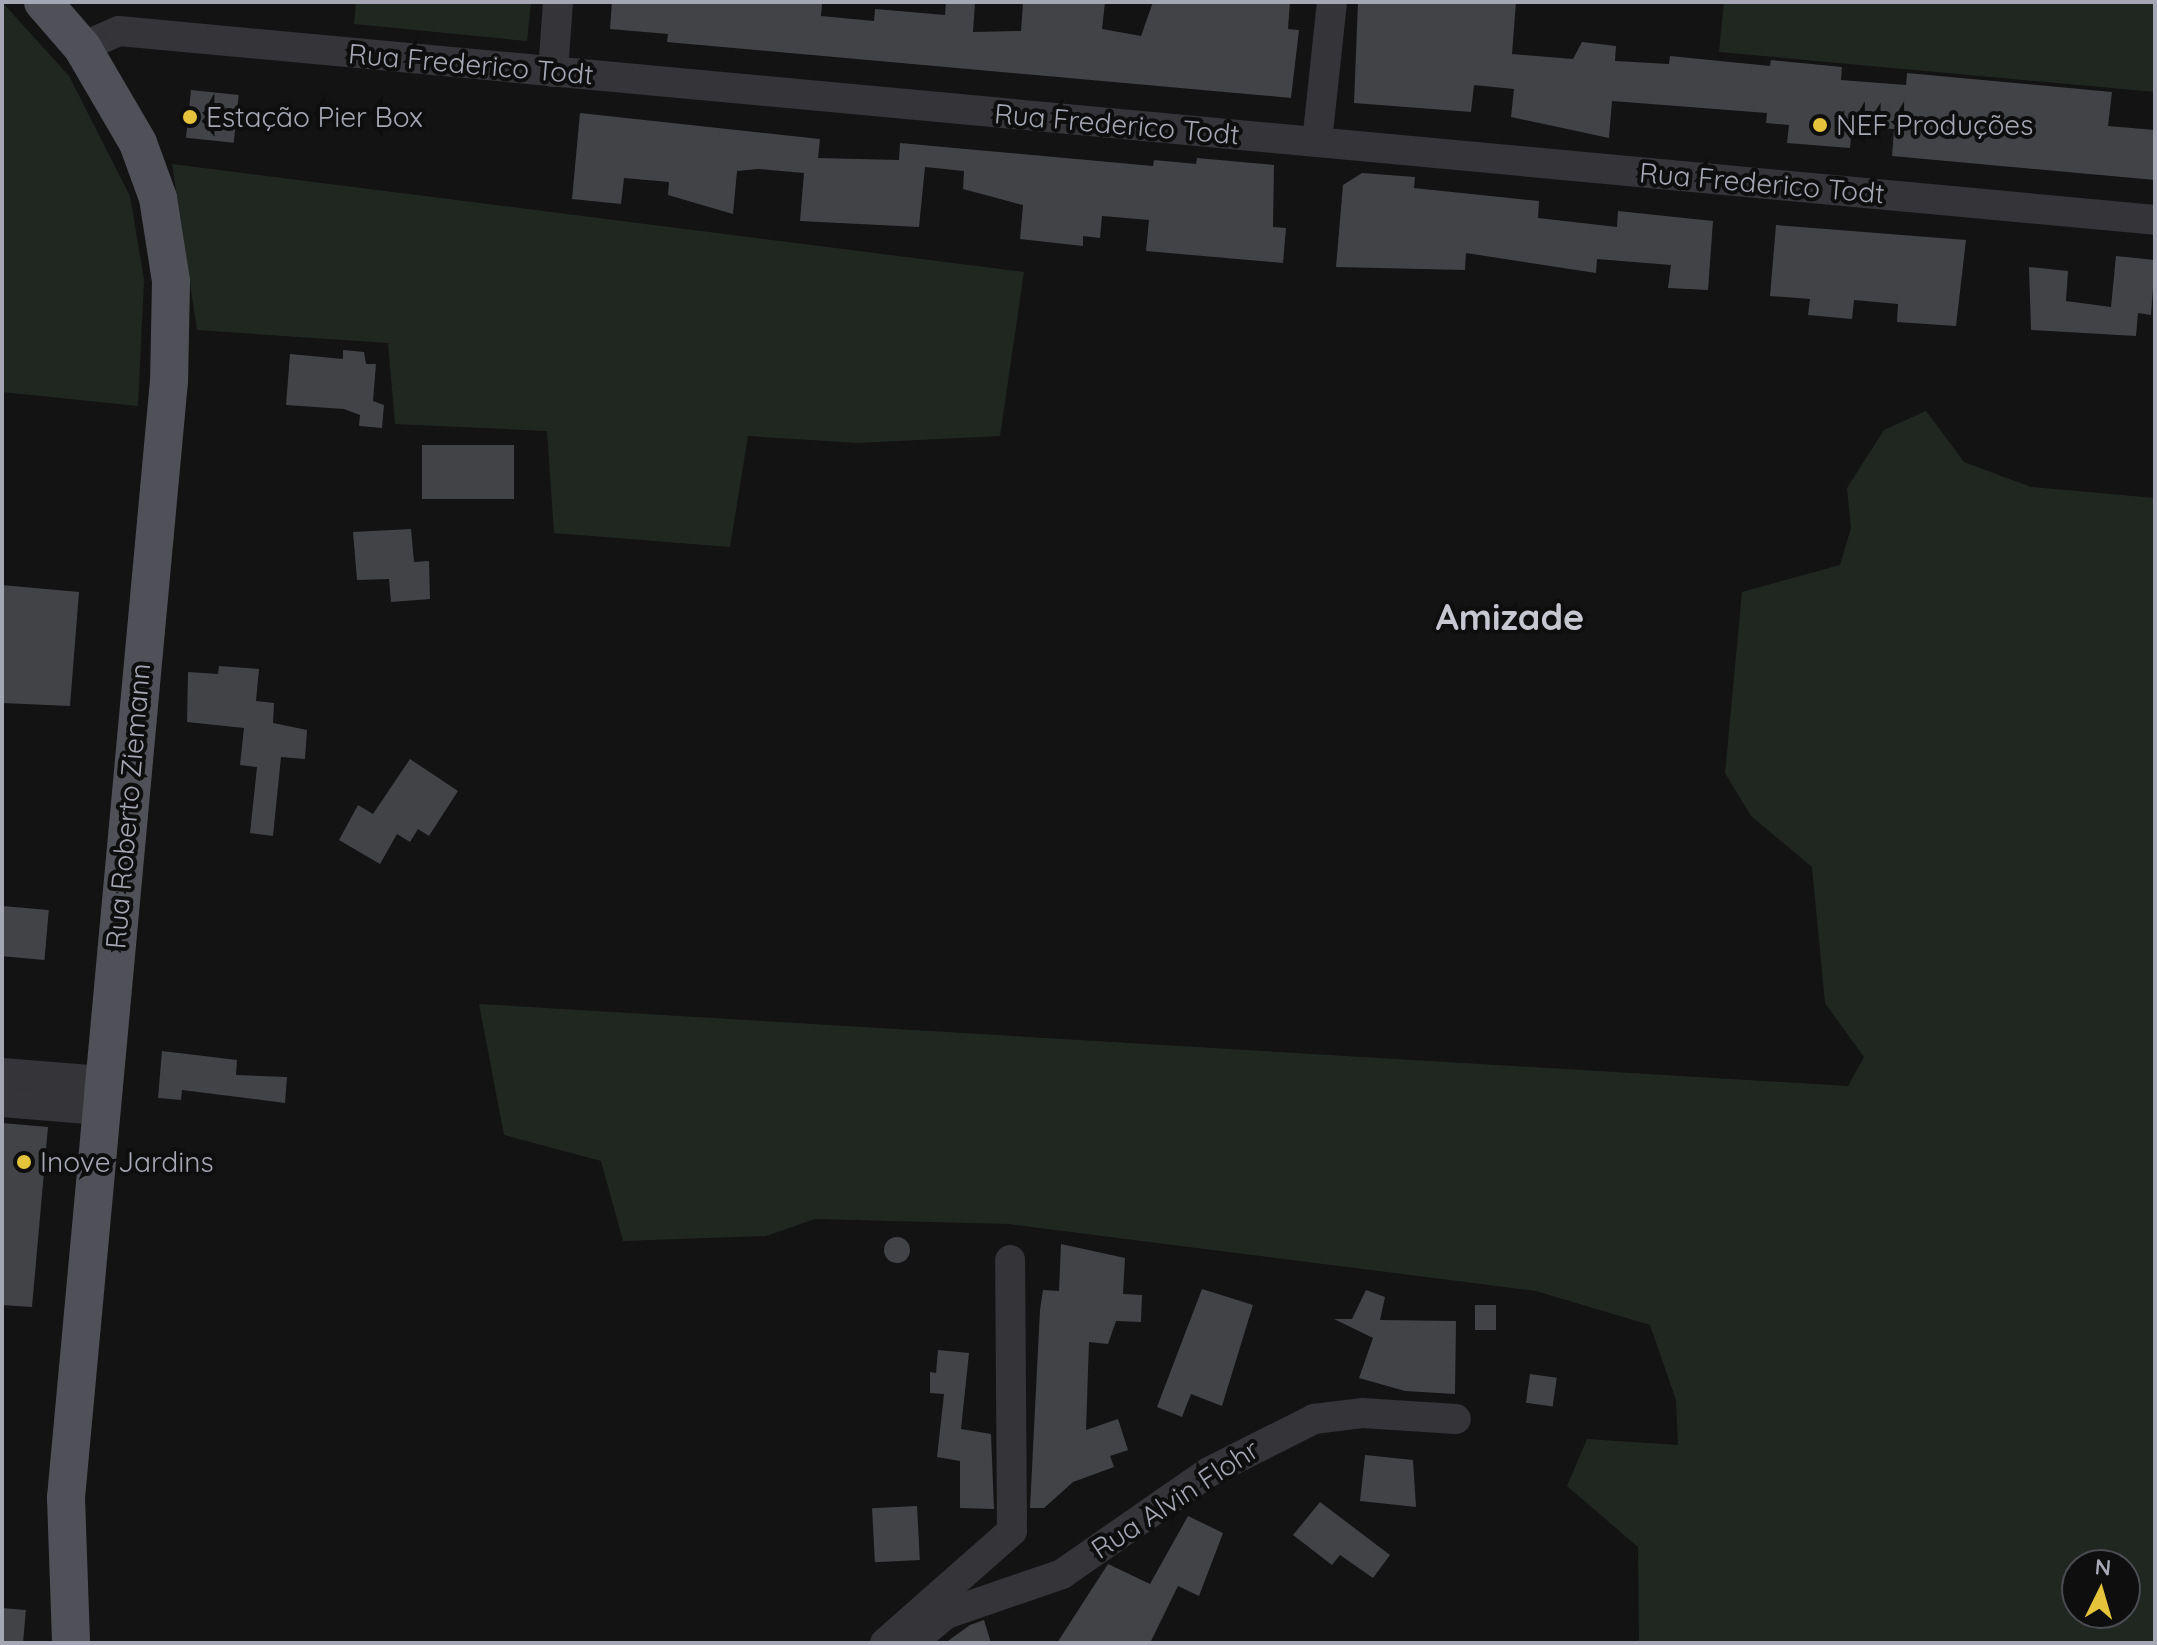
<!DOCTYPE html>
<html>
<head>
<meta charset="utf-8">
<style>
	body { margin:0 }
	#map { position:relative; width:2157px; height:1645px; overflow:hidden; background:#131314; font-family:Quicksand,sans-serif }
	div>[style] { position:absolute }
	.green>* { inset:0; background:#202721 }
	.building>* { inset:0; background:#424347; transform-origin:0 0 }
	.round { border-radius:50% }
	.minor>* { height:30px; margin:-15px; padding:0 15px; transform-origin:15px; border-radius:15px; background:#343439 }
	.major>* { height:38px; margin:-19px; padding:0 19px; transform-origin:19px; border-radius:19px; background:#505158 }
	.dots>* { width:22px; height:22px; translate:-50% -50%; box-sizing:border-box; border:4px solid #0e0e0f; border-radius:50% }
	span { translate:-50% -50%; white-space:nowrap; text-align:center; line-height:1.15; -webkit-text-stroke:8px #0e0e0f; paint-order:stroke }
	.street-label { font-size:28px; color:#a5a8b4 }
	.poi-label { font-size:28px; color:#a5a8b4 }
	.left { translate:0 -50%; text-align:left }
	.district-label { font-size:36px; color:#c6c7d0; font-weight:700 }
	.frame { position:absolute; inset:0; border:4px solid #a5a8b4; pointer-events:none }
	.north { position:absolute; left:2061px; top:1549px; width:80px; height:80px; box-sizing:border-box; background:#0e0e0f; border:2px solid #4a4c51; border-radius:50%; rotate:5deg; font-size:22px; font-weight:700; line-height:32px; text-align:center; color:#a5a8b4 }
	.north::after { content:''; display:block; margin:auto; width:28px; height:36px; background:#e5c33a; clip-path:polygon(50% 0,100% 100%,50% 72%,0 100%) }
</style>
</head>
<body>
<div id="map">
	<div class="green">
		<i style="clip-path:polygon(2px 2px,69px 76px,130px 196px,144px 280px,138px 406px,2px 392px)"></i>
		<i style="clip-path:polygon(356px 2px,531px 2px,527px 41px,354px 24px)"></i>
		<i style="clip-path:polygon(1724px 2px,2155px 2px,2155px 92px,1719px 52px)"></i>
		<i style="clip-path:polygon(172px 164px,1024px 272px,1000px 436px,858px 443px,748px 436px,730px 547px,554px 533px,547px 431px,395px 424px,388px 343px,197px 330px)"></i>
		<i style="clip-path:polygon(evenodd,1926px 411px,1964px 462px,2031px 487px,2155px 498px,2155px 1643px,1639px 1643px,1638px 1547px,1567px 1486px,1587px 1439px,1678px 1445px,1676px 1400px,1650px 1325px,1536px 1291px,1009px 1224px,815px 1219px,766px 1236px,623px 1241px,601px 1161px,504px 1135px,479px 1004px,1848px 1086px,1864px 1057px,1825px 1003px,1812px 867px,1751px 816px,1725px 773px,1742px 592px,1840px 565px,1851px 528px,1847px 488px,1884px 430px,1926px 411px,2125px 1565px,2125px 1613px,2077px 1613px,2077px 1565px,2125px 1565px)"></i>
	</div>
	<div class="building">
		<i style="clip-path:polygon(612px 2px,796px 2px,822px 4px,821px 16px,874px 21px,875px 9px,945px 15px,946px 2px,975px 2px,973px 32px,1021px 31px,1023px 2px,1105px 2px,1102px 29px,1141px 36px,1153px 2px,1290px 2px,1288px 29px,1299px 30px,1291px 98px,667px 42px,668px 34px,610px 29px)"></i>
		<i style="clip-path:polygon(1358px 2px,1516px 2px,1512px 54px,1573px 59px,1582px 42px,1616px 46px,1615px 61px,1669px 64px,1670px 56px,1770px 66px,1771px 60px,1842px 67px,1841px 80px,1906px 85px,1907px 73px,2112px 92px,2108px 126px,2155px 130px,2155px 180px,1892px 156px,1894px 129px,1852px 126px,1850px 148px,1787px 143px,1789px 125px,1766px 123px,1767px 113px,1612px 101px,1609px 138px,1511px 117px,1514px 89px,1474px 85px,1471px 112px,1354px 103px)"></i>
		<i style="left:191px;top:90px;width:48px;height:48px;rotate:6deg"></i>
		<i style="clip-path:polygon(580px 113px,820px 139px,818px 158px,899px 160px,900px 143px,1153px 166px,1154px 160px,1196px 164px,1197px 158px,1274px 165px,1273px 227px,1286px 228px,1283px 263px,1146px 251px,1149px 220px,1102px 216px,1100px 238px,1083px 236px,1083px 246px,1020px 239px,1023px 205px,963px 189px,964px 171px,925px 167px,919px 227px,800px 221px,804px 173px,758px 169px,737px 171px,733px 214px,668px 195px,669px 182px,624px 178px,621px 204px,572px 199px)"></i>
		<i style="clip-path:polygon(1362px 173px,1415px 177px,1414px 188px,1539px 201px,1538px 218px,1617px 227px,1618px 211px,1713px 221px,1708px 290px,1668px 288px,1671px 265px,1597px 259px,1596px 273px,1466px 253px,1465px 270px,1336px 267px,1343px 185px)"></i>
		<i style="clip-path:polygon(1776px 225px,1966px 240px,1956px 326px,1897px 322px,1898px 304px,1854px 300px,1852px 319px,1808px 315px,1810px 299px,1770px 296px)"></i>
		<i style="clip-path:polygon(2116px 256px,2155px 260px,2151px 315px,2138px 313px,2136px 336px,2031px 330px,2029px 267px,2068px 271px,2066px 301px,2111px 307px)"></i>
		<i style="clip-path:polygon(343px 350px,364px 352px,366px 364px,376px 364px,373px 401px,384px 405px,382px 428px,359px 426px,360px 415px,344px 409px,286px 405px,290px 354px,343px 359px)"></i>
		<i style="left:514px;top:445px;width:54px;height:92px;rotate:90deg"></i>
		<i style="clip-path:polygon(411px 529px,414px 562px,429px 561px,430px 599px,391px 602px,389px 579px,357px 580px,353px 532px)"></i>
		<i style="clip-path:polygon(2px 585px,79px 592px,70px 706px,2px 703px)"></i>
		<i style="clip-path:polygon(219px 666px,259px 669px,256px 701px,274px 703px,273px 723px,307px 730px,305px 759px,281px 757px,273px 836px,250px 833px,257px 767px,240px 765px,244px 728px,187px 722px,188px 672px,218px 674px)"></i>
		<i style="clip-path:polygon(410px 759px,458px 791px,429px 836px,418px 829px,410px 842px,397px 834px,380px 864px,339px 840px,358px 805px,373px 814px)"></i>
		<i style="left:2px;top:906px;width:47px;height:50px;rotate:5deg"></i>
		<i style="clip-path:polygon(162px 1051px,237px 1060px,236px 1075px,287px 1077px,285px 1103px,182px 1090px,181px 1100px,158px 1098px)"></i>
		<i style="clip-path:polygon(2px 1123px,48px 1127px,32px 1307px,2px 1305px)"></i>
		<i class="round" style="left:884px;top:1237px;width:26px;height:26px"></i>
		<i style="clip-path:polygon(1061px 1244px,1125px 1258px,1123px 1294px,1142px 1295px,1141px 1322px,1116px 1321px,1108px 1344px,1089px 1342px,1086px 1430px,1118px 1419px,1128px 1450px,1110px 1456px,1114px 1467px,1073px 1482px,1044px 1508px,1030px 1508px,1040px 1310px,1043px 1290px,1059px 1291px)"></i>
		<i style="clip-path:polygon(1202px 1289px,1253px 1305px,1222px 1406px,1191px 1394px,1182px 1417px,1157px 1407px)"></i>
		<i style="clip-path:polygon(1366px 1290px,1385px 1297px,1380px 1320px,1456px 1321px,1455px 1394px,1405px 1391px,1359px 1378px,1373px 1338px,1334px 1319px,1352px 1319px)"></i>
		<i style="left:1475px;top:1305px;width:21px;height:25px"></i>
		<i style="clip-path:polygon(938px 1350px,969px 1353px,961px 1429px,991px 1434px,994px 1509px,960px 1508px,960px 1461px,937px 1457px,944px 1394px,930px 1393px,930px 1372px,936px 1373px)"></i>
		<i style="left:1530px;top:1374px;width:27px;height:29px;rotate:8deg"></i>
		<i style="clip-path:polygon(1365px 1455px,1413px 1460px,1416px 1507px,1360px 1501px)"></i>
		<i style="clip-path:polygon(1320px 1502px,1390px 1555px,1373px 1578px,1340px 1555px,1332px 1565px,1293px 1535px)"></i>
		<i style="left:917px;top:1506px;width:54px;height:45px;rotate:87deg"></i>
		<i style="clip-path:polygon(1188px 1516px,1223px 1533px,1199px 1596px,1178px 1586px,1150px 1643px,1057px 1643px,1108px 1564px,1150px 1584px)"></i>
		<i style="left:2px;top:1608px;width:24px;height:35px;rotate:5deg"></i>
		<i style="clip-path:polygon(984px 1620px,991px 1643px,945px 1643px,970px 1625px)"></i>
	</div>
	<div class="minor">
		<i style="left:82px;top:47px;width:40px;rotate:-23.4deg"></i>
		<i style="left:119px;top:31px;width:2045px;rotate:5.3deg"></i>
		<i style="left:553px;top:72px;width:70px;rotate:-85.9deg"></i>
		<i style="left:1317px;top:142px;width:141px;rotate:-83.9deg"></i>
		<i style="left:2px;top:1073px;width:101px;rotate:4.5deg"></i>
		<i style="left:2px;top:1102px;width:98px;rotate:4.7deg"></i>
		<i style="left:885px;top:1643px;width:169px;rotate:-41.4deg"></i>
		<i style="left:1012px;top:1531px;width:271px;rotate:-90.4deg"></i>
		<i style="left:911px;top:1643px;width:45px;rotate:-39.6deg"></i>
		<i style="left:946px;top:1614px;width:123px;rotate:-19deg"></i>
		<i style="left:1062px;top:1574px;width:179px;rotate:-34.8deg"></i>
		<i style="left:1209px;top:1472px;width:118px;rotate:-26.8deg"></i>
		<i style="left:1314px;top:1419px;width:48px;rotate:-7.1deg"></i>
		<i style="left:1362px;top:1413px;width:94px;rotate:3.7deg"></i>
	</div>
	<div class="major">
		<i style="left:43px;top:2px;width:60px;rotate:49.1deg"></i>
		<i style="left:82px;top:47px;width:111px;rotate:59.7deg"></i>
		<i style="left:138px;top:143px;width:59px;rotate:70deg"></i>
		<i style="left:158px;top:198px;width:84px;rotate:81.1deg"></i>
		<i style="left:171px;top:281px;width:100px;rotate:91.1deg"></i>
		<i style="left:169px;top:381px;width:1122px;rotate:95.27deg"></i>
		<i style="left:66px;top:1498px;width:145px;rotate:88deg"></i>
	</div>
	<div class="dots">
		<i style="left:190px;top:117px;background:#e5c33a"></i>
		<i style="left:1820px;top:125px;background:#e5c33a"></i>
		<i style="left:24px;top:1162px;background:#e5c33a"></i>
	</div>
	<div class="street-label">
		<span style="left:471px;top:64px;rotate:5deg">Rua Frederico Todt</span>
		<span style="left:1117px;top:124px;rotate:5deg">Rua Frederico Todt</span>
		<span style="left:1762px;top:183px;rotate:5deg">Rua Frederico Todt</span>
		<span style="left:128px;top:806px;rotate:-85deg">Rua Roberto Ziemann</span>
		<span style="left:1175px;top:1499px;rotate:-33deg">Rua Alvin Flohr</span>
	</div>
	<div class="poi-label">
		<span class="left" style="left:206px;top:117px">Estação Pier Box</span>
		<span class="left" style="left:1836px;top:125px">NEF Produções</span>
		<span class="left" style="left:40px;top:1162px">Inove Jardins</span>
	</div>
	<div class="district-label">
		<span style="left:1510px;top:617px">Amizade</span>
	</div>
	<div class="frame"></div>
	<div class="north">N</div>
</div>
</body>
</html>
